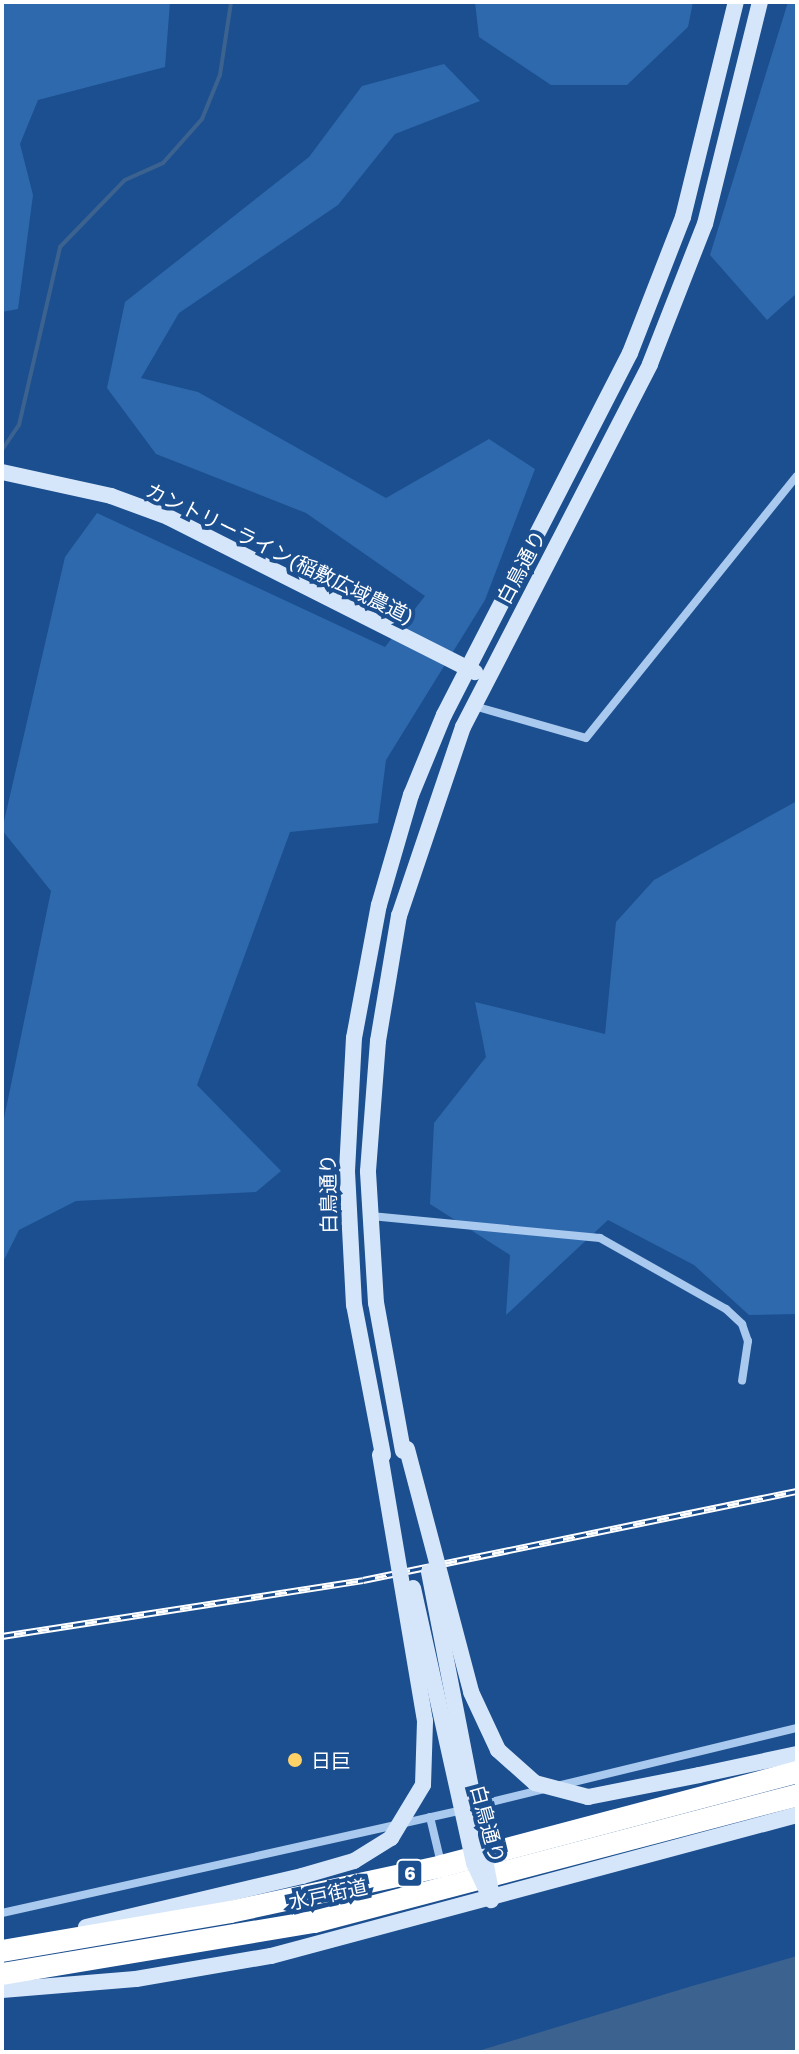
<!DOCTYPE html>
<html>
<head>
<meta charset="utf-8">
<style>
	body { margin:0 }
	#map { position:relative; width:799px; height:2054px; overflow:hidden; background:#1b4f8f; font-family:"Golos Text","Noto Sans JP",sans-serif }
	div>[style] { position:absolute }
	.green>* { inset:0; background:#2e69ad }
	.water>* { inset:0; background:#3c6290 }
	.stream>* { height:4px; margin:-2px; padding:0 2px; transform-origin:2px; border-radius:2px; background:#3c6290 }
	.street>* { height:8px; margin:-4px; padding:0 4px; transform-origin:4px; border-radius:4px; background:#a9c9ee }
	.secondary>* { height:16px; margin:-8px; padding:0 8px; transform-origin:8px; border-radius:8px; background:#d6e6fa }
	.highway>* { height:22px; margin:-11px; padding:0 11px; transform-origin:11px; border-radius:11px; background:#fff }
	.rail>* { height:7px; margin-top:-3.5px; transform-origin:0; background:repeating-linear-gradient(90deg,#1b4f8f 0 12px,#fff 0 24px); box-sizing:border-box; border-block:2px solid #fff }
	.secondary-bridge>* { height:16px; margin:-8px; padding:0 8px; transform-origin:8px; border-radius:8px; background:#d6e6fa }
	.dots>* { width:22px; height:22px; translate:-50% -50%; box-sizing:border-box; border:4px solid #1b4f8f; border-radius:50% }
	span { translate:-50% -50%; white-space:nowrap; text-align:center; line-height:1.15; -webkit-text-stroke:8px #1b4f8f; paint-order:stroke }
	.shield-label span { padding:2px 6px; background:#1b4f8f; border:2px solid; border-radius:6px; -webkit-text-stroke-width:0 }
	.shield-label { font-size:18px; color:#fff; font-weight:700 }
	.street-label { font-size:20px; color:#fff }
	.poi-label { font-size:20px; color:#fff }
	.left { translate:0 -50%; text-align:left }
	.frame { position:absolute; inset:0; border:4px solid #fff; pointer-events:none }
</style>
</head>
<body>
<div id="map">
	<div class="green">
		<i style="clip-path:polygon(2px 2px,170px 2px,165px 67px,38px 100px,20px 144px,33px 195px,18px 309px,2px 312px)"></i>
		<i style="clip-path:polygon(475px 2px,693px 2px,688px 27px,627px 85px,551px 85px,479px 37px)"></i>
		<i style="clip-path:polygon(788px 2px,797px 2px,797px 293px,767px 320px,710px 255px)"></i>
		<i style="clip-path:polygon(444px 64px,480px 101px,395px 134px,338px 205px,179px 313px,141px 378px,198px 392px,386px 498px,489px 439px,535px 469px,485px 600px,386px 760px,378px 823px,290px 832px,197px 1085px,281px 1171px,256px 1192px,76px 1201px,19px 1230px,2px 1264px,2px 1128px,51px 891px,2px 830px,65px 557px,97px 513px,385px 647px,425px 596px,306px 513px,156px 454px,107px 388px,125px 302px,309px 157px,362px 86px)"></i>
		<i style="clip-path:polygon(797px 801px,797px 1314px,749px 1315px,694px 1265px,608px 1220px,506px 1315px,510px 1255px,430px 1204px,434px 1123px,486px 1057px,475px 1002px,605px 1034px,616px 922px,654px 880px)"></i>
	</div>
	<div class="water">
		<i style="clip-path:polygon(797px 1956px,797px 2052px,475px 2052px,692px 1986px)"></i>
	</div>
	<div class="stream">
		<i style="left:2px;top:450px;width:30px;rotate:-56deg"></i>
		<i style="left:19px;top:425px;width:183px;rotate:-77deg"></i>
		<i style="left:60px;top:247px;width:93px;rotate:-45.9deg"></i>
		<i style="left:125px;top:180px;width:42px;rotate:-24.1deg"></i>
		<i style="left:163px;top:163px;width:59px;rotate:-48.4deg"></i>
		<i style="left:202px;top:119px;width:48px;rotate:-67.8deg"></i>
		<i style="left:220px;top:75px;width:74px;rotate:-81.4deg"></i>
	</div>
	<div class="street">
		<i style="left:474px;top:706px;width:116px;rotate:15.9deg"></i>
		<i style="left:586px;top:738px;width:336px;rotate:-51.2deg"></i>
		<i style="left:371px;top:1216px;width:230px;rotate:5.5deg"></i>
		<i style="left:600px;top:1238px;width:145px;rotate:29.4deg"></i>
		<i style="left:726px;top:1309px;width:22px;rotate:43deg"></i>
		<i style="left:742px;top:1324px;width:18px;rotate:71deg"></i>
		<i style="left:748px;top:1341px;width:40px;rotate:98.5deg"></i>
		<i style="left:557px;top:1786px;width:247px;rotate:-13.6deg"></i>
		<i style="left:475px;top:1806px;width:71px;rotate:-13.8deg"></i>
		<i style="left:430px;top:1817px;width:47px;rotate:76.6deg"></i>
		<i style="left:2px;top:1913px;width:471px;rotate:-12.6deg"></i>
	</div>
	<div class="secondary">
		<i style="left:2px;top:472px;width:112px;rotate:12.4deg"></i>
		<i style="left:111px;top:496px;width:61px;rotate:20.2deg"></i>
		<i style="left:168px;top:517px;width:344px;rotate:26.8deg"></i>
		<i style="left:403px;top:1451px;width:150px;rotate:-100.3deg"></i>
		<i style="left:376px;top:1303px;width:132px;rotate:-93.5deg"></i>
		<i style="left:368px;top:1171px;width:130px;rotate:-85.6deg"></i>
		<i style="left:378px;top:1041px;width:127px;rotate:-80.5deg"></i>
		<i style="left:399px;top:916px;width:200px;rotate:-71.3deg"></i>
		<i style="left:463px;top:727px;width:408px;rotate:-62.7deg"></i>
		<i style="left:650px;top:364px;width:150px;rotate:-68.6deg"></i>
		<i style="left:705px;top:224px;width:229px;rotate:-76.1deg"></i>
		<i style="left:383px;top:1455px;width:153px;rotate:-100.9deg"></i>
		<i style="left:354px;top:1305px;width:134px;rotate:-93deg"></i>
		<i style="left:347px;top:1171px;width:133px;rotate:-87deg"></i>
		<i style="left:354px;top:1038px;width:135px;rotate:-79.4deg"></i>
		<i style="left:379px;top:905px;width:115px;rotate:-73.8deg"></i>
		<i style="left:411px;top:795px;width:87px;rotate:-67.6deg"></i>
		<i style="left:444px;top:715px;width:407px;rotate:-62.8deg"></i>
		<i style="left:630px;top:353px;width:146px;rotate:-68.7deg"></i>
		<i style="left:683px;top:217px;width:221px;rotate:-76.2deg"></i>
		<i style="left:699px;top:1775px;width:100px;rotate:-12.1deg"></i>
		<i style="left:86px;top:1927px;width:222px;rotate:-13.3deg"></i>
		<i style="left:2px;top:1990px;width:134px;rotate:-4.7deg"></i>
		<i style="left:136px;top:1979px;width:137px;rotate:-9.7deg"></i>
		<i style="left:271px;top:1956px;width:545px;rotate:-15.01deg"></i>
	</div>
	<div class="highway">
		<i style="left:2px;top:1951px;width:231px;rotate:-9.7deg"></i>
		<i style="left:230px;top:1912px;width:217px;rotate:-12.2deg"></i>
		<i style="left:442px;top:1866px;width:367px;rotate:-14.8deg"></i>
		<i style="left:2px;top:1974px;width:316px;rotate:-9.5deg"></i>
		<i style="left:314px;top:1922px;width:499px;rotate:-14.7deg"></i>
	</div>
	<div class="rail">
		<i style="left:2px;top:1636px;width:365px;rotate:-8.8deg"></i>
		<i style="left:363px;top:1580px;width:443px;rotate:-11.6deg"></i>
	</div>
	<div class="secondary-bridge">
		<i style="left:407px;top:1449px;width:251px;rotate:75.2deg"></i>
		<i style="left:471px;top:1692px;width:64px;rotate:65deg"></i>
		<i style="left:498px;top:1750px;width:50px;rotate:41.7deg"></i>
		<i style="left:535px;top:1783px;width:55px;rotate:14.8deg"></i>
		<i style="left:588px;top:1797px;width:113px;rotate:-11.2deg"></i>
		<i style="left:429px;top:1572px;width:324px;rotate:79deg"></i>
		<i style="left:413px;top:1588px;width:282px;rotate:77.5deg"></i>
		<i style="left:474px;top:1863px;width:41px;rotate:65.3deg"></i>
		<i style="left:302px;top:1876px;width:54px;rotate:-16.1deg"></i>
		<i style="left:354px;top:1861px;width:44px;rotate:-31.9deg"></i>
		<i style="left:391px;top:1838px;width:62px;rotate:-58.9deg"></i>
		<i style="left:423px;top:1785px;width:64px;rotate:-88.2deg"></i>
		<i style="left:425px;top:1721px;width:270px;rotate:-99.6deg"></i>
	</div>
	<div class="dots">
		<i style="left:295px;top:1760px;background:#ffd166"></i>
	</div>
	<div class="shield-label">
		<span style="left:410px;top:1873px">6</span>
	</div>
	<div class="street-label">
		<span style="left:280px;top:553px;rotate:26deg">カントリーライン(稲敷広域農道)</span>
		<span style="left:521px;top:567px;rotate:-62deg">白鳥通り</span>
		<span style="left:328px;top:1194px;rotate:-91deg">白鳥通り</span>
		<span style="left:488px;top:1824px;rotate:75deg">白鳥通り</span>
		<span style="left:328px;top:1894px;rotate:-12deg">水戸街道</span>
	</div>
	<div class="poi-label">
		<span class="left" style="left:311px;top:1760px">日巨</span>
	</div>
	<div class="frame"></div>
</div>
</body>
</html>
